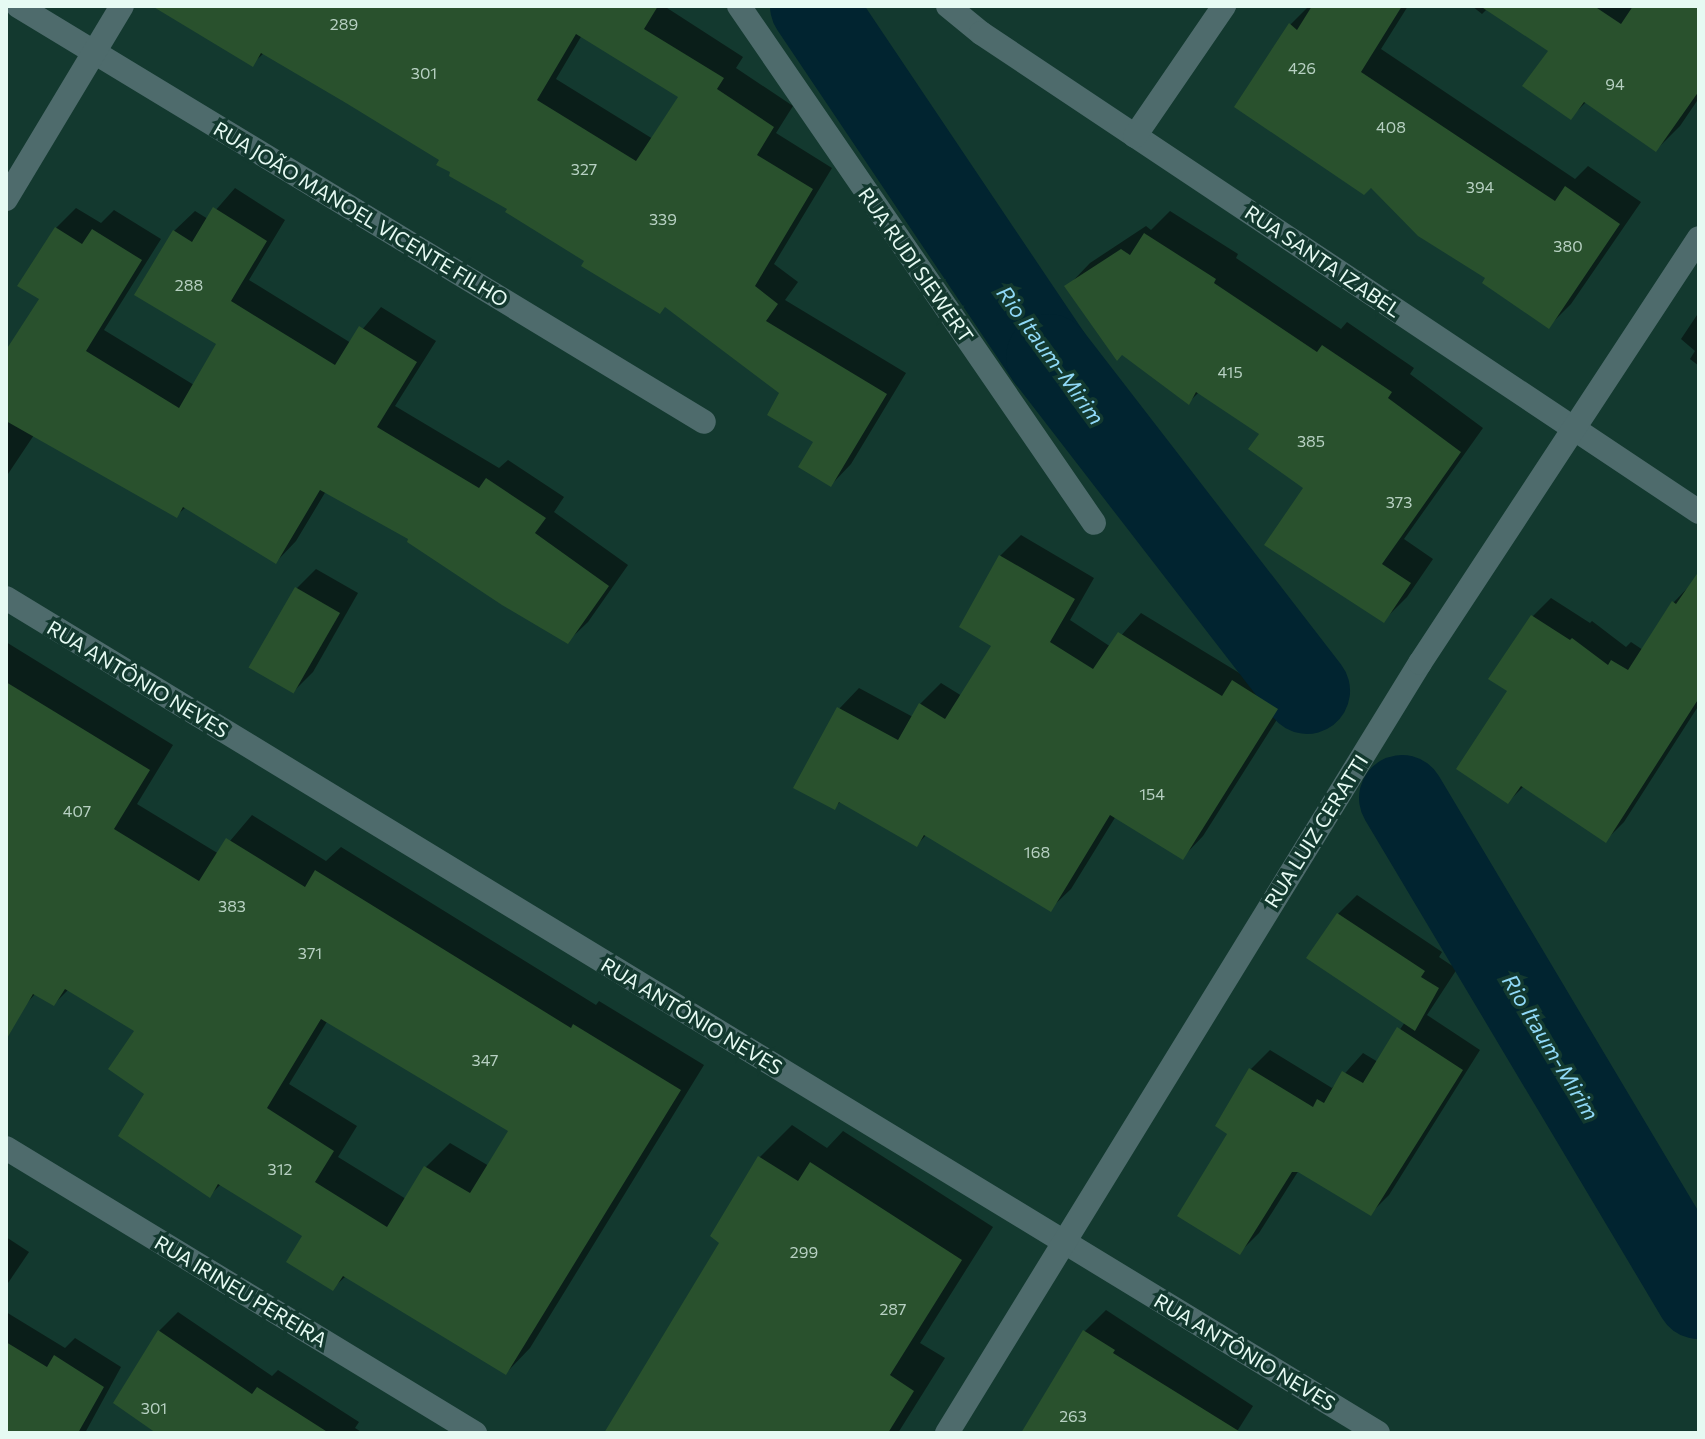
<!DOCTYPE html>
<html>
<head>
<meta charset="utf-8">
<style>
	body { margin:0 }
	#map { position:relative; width:1705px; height:1439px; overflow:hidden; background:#13392f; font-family:Commissioner,sans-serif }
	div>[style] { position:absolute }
	.shadow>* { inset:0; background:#0007 }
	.river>* { height:86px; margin:-43px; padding:0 43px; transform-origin:43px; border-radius:43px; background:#012430 }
	.building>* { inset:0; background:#29512d; transform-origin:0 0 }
	.minor>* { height:24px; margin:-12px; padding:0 12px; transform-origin:12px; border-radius:12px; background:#4e6b6c }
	span { translate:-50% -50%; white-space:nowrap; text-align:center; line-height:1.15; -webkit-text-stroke:7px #13392f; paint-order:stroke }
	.number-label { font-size:16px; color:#b7d0c2 }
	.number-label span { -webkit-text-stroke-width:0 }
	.street-label { font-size:20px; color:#e6faf3 }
	.water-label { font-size:22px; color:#90d9f7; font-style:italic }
	.frame { position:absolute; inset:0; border:8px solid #e6faf3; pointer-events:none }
</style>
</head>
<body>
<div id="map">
	<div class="shadow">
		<i style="clip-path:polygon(evenodd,197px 6px,664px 6px,743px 57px,736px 68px,793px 106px,776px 133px,832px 168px,774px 264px,798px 282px,785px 300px,906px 373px,851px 464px,831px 485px,816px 442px,782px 392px,666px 305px,587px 260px,441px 159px,264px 53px,252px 64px,197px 6px,582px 35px,681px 96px,653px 139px,556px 79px,582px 35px)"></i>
		<i style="clip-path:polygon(1309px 6px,1408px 6px,1381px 49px,1575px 179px,1588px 166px,1641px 202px,1571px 304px,1549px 326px,1488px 277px,1290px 25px)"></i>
		<i style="clip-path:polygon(1472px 6px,1699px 6px,1699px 98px,1680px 126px,1656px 150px,1587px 101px,1571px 117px,1551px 50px,1487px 9px,1482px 14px)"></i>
		<i style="clip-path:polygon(235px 188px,285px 220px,249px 280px,351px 343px,381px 307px,436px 341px,395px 406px,499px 468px,508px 460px,564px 497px,554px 512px,628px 565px,588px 622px,567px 642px,411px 539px,326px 491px,296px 541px,276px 562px,186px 507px,176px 516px,34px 435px,6px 477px,6px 354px,42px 298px,20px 285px,56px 228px,76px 208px,101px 223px,114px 210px,161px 239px,104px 330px,194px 385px,219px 344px,174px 231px,195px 211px,208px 219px)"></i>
		<i style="clip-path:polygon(1170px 211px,1238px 254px,1236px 258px,1341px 329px,1347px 322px,1414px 368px,1410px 374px,1483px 428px,1404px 539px,1433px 559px,1407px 597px,1384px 620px,1306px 488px,1262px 433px,1199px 392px,1189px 402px,1067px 287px,1090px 263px,1146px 226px,1151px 230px)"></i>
		<i style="clip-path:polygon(1699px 312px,1699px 366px,1690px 359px,1695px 351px,1681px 339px)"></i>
		<i style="clip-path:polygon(1021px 535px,1094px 578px,1070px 620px,1111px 647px,1141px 613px,1241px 674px,1255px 660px,1297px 688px,1203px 836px,1183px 857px,1116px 816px,1071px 889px,1050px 909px,927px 834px,917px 845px,841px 801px,835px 807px,839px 709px,859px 688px,913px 717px,920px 704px,941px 683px,962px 696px,994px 646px,1000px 556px)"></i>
		<i style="clip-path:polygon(316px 569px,358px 593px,313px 672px,294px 691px,297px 588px)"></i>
		<i style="clip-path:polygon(1699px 576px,1699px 705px,1624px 822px,1606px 840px,1524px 786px,1508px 802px,1510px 691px,1533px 616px,1551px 598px,1590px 623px,1592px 621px,1626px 647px,1631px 642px,1643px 650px,1674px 602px)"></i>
		<i style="clip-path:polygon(evenodd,6px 642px,173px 745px,137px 804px,219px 854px,252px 815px,326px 861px,341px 847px,596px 1005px,599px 1001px,704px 1065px,530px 1348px,506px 1373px,346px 1276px,333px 1288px,304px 1235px,221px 1184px,210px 1195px,146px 1093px,137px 1031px,69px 989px,54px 1004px,36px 993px,26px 1004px,6px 991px,6px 642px,328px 1020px,510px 1130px,489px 1166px,450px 1143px,426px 1167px,406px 1199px,338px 1157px,357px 1126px,289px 1084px,328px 1020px)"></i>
		<i style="clip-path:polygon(1357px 895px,1442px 952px,1439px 957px,1457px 969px,1427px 1015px,1480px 1050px,1389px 1195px,1370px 1214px,1299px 1170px,1259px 1233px,1240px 1252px,1230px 1133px,1218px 1126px,1251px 1069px,1270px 1050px,1332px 1088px,1363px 1053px,1378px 1062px,1405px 1022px,1309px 957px,1338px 914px)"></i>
		<i style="clip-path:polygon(792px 1125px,827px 1148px,843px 1131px,993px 1227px,920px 1343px,945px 1358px,898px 1433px,607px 1433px,722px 1242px,760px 1157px)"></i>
		<i style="clip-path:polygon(6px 1237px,29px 1252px,6px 1286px)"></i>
		<i style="clip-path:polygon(1106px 1310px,1253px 1406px,1236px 1433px,1036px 1433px,1085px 1331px)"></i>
		<i style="clip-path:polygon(6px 1312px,65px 1348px,75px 1338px,121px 1367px,85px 1433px,26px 1433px,6px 1424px)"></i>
		<i style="clip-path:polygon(178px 1312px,272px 1376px,278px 1370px,359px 1422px,355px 1428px,363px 1433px,159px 1433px,159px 1331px)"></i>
	</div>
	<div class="river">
		<i style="left:813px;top:6px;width:423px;rotate:56.1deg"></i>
		<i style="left:1049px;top:357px;width:422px;rotate:52.3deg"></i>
		<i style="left:1402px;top:798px;width:580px;rotate:59.19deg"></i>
	</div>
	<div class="building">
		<i style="clip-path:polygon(evenodd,152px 6px,658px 6px,644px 29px,724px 78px,717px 89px,774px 127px,757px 155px,813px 189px,755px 286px,778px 304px,766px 321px,887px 394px,831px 487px,798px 467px,813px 442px,767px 415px,779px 393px,665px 307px,660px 314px,581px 266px,584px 261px,505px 212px,507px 209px,449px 176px,450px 172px,436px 165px,439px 160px,346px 103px,261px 53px,253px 67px,152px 6px,576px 34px,678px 97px,636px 161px,537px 100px,576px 34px)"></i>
		<i style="clip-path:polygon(1312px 6px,1402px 6px,1361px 72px,1555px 201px,1565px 186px,1620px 224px,1549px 329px,1482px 283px,1485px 278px,1418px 236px,1371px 188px,1364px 195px,1234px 107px,1289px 23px,1297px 30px)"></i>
		<i style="clip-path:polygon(1480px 6px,1594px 6px,1621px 24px,1633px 6px,1699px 6px,1699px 91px,1656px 152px,1584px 102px,1571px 120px,1522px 86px,1548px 51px)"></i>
		<i style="clip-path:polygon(213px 207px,267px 241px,231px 301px,335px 365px,359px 326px,417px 362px,377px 427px,479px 488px,486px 478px,546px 518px,535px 533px,609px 586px,568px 644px,502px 605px,407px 542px,408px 539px,320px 490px,276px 564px,183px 507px,177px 518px,6px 421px,6px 350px,39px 299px,17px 286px,55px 227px,82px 244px,92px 229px,142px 260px,86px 351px,179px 408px,216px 344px,134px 295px,173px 230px,192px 242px)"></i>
		<i style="clip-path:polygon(1144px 233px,1216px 279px,1214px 283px,1317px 352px,1322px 345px,1392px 392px,1388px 398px,1461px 452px,1382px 564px,1411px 583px,1384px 623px,1264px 545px,1303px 488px,1248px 449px,1259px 434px,1196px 392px,1189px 405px,1122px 355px,1117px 361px,1064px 286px,1121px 249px,1130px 255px)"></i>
		<i style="clip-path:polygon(999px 555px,1075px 599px,1050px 642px,1093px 669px,1118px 632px,1222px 696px,1232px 680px,1278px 709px,1183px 860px,1110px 815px,1051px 912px,924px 835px,917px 847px,839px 802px,835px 810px,793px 788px,837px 707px,898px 740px,919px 703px,945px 719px,991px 646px,959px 627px)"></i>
		<i style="clip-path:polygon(1699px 571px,1699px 698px,1606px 843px,1521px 786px,1508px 804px,1456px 769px,1507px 691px,1488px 679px,1531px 615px,1570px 640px,1572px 638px,1608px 665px,1611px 660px,1628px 670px,1672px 601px,1676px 604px)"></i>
		<i style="left:295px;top:587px;width:52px;height:93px;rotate:30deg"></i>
		<i style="clip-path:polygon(evenodd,6px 682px,150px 770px,114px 829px,199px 881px,226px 838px,305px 887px,315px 870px,571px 1028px,573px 1024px,681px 1090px,506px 1375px,343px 1276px,333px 1291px,286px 1262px,302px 1236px,218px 1184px,210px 1198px,118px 1136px,144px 1094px,108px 1069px,134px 1031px,65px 989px,54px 1006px,33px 994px,6px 1040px,6px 682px,321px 1019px,508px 1131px,470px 1193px,424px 1166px,387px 1227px,315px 1182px,334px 1151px,267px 1108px,321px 1019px)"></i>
		<i style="clip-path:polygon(1337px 913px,1425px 971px,1421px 977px,1439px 988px,1415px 1031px,1306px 958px)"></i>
		<i style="clip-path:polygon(1397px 1027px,1463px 1070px,1371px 1216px,1298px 1172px,1292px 1172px,1240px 1255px,1177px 1216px,1227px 1134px,1215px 1126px,1249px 1068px,1313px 1107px,1317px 1099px,1324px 1103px,1342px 1071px,1363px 1083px)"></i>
		<i style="clip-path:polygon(758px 1156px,798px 1181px,810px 1162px,962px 1260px,890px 1375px,914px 1391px,888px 1433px,604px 1433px,719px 1243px,710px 1236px)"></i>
		<i style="clip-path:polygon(158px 1330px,252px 1394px,257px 1387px,329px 1433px,156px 1433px,113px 1403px)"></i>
		<i style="clip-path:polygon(1083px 1330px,1115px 1350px,1113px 1353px,1242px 1433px,1021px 1433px)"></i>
		<i style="clip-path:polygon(6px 1342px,47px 1367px,54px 1355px,104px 1387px,78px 1433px,6px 1433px)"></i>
	</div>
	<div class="minor">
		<i style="left:18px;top:6px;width:802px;rotate:31.23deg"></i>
		<i style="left:739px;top:6px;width:627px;rotate:55.52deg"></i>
		<i style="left:948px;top:6px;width:43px;rotate:39.3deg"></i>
		<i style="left:981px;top:33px;width:863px;rotate:33.71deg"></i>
		<i style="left:1135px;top:136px;width:158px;rotate:-55.6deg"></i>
		<i style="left:6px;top:199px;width:225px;rotate:-59deg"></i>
		<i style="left:6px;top:598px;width:1606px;rotate:31.32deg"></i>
		<i style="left:6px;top:1148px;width:549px;rotate:31.29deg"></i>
		<i style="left:947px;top:1433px;width:904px;rotate:-58.44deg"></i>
		<i style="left:1420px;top:663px;width:508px;rotate:-56.72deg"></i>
	</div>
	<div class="number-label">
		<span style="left:344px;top:24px">289</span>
		<span style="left:1302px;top:68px">426</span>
		<span style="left:424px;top:73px">301</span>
		<span style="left:1615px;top:84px">94</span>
		<span style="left:1391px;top:127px">408</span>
		<span style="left:584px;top:169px">327</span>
		<span style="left:1480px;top:187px">394</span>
		<span style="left:663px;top:219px">339</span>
		<span style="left:1568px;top:246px">380</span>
		<span style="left:189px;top:285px">288</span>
		<span style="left:1230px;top:372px">415</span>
		<span style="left:1311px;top:441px">385</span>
		<span style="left:1399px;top:502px">373</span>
		<span style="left:1152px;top:794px">154</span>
		<span style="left:77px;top:811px">407</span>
		<span style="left:1037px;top:852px">168</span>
		<span style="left:232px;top:906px">383</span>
		<span style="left:310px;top:953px">371</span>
		<span style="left:485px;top:1060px">347</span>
		<span style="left:280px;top:1169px">312</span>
		<span style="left:804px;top:1252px">299</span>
		<span style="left:893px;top:1309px">287</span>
		<span style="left:154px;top:1408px">301</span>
		<span style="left:1073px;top:1416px">263</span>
	</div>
	<div class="street-label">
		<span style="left:361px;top:214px;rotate:31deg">RUA JOÃO MANOEL VICENTE FILHO</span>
		<span style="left:1323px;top:261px;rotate:34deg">RUA SANTA IZABEL</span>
		<span style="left:916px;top:265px;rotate:55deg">RUA RUDI SIEWERT</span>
		<span style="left:138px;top:679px;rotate:31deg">RUA ANTÔNIO NEVES</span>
		<span style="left:1316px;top:831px;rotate:-58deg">RUA LUIZ CERATTI</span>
		<span style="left:692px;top:1016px;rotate:31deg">RUA ANTÔNIO NEVES</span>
		<span style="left:241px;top:1291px;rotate:31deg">RUA IRINEU PEREIRA</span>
		<span style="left:1245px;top:1352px;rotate:31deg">RUA ANTÔNIO NEVES</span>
	</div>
	<div class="water-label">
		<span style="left:1051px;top:355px;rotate:54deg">Rio Itaum-Mirim</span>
		<span style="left:1551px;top:1047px;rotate:59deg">Rio Itaum-Mirim</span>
	</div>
	<div class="frame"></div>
</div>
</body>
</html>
